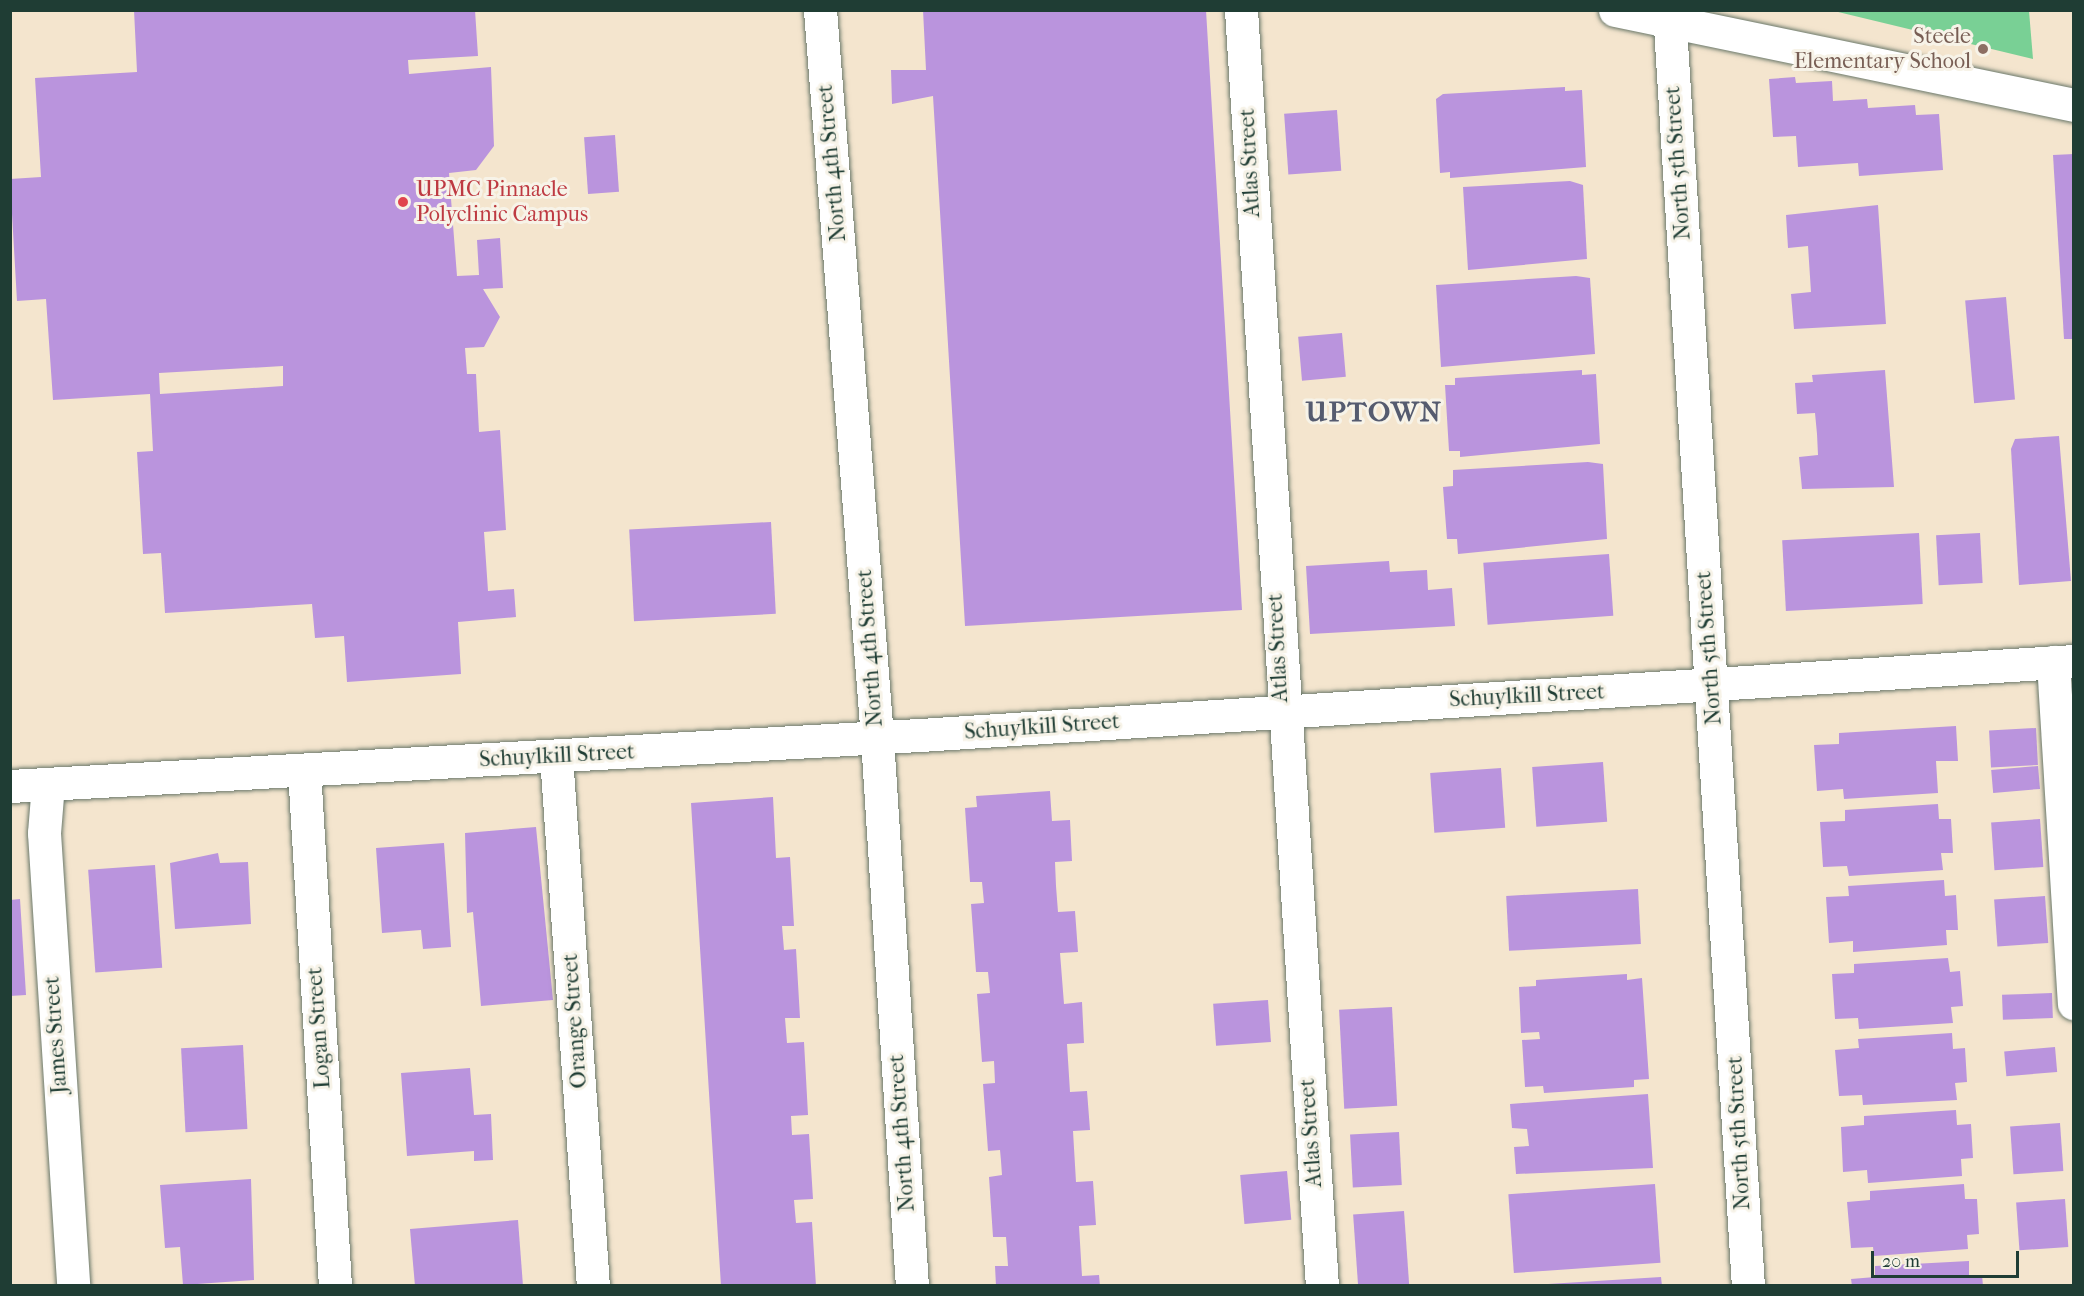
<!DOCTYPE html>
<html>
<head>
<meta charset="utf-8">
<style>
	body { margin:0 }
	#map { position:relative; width:2084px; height:1296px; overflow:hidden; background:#f4e5ce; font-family:"IM FELL French Canon",serif }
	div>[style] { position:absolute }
	.green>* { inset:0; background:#79d095 }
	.building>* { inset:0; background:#ba94dd; transform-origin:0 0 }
	.roads { filter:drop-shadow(0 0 2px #6a786a) drop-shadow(0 0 2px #6a786a) }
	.minor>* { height:33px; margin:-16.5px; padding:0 16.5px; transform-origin:16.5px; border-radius:16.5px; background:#fff }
	.dots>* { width:16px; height:16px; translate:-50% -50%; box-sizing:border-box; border:3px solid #f7f3e8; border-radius:50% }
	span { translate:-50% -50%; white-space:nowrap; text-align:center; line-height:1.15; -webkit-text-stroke:6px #f7f3e8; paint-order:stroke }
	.education-label { font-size:22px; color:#785e54 }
	.right { translate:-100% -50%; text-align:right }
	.street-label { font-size:22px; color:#1f3d34 }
	.health-label { font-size:22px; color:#be3a42 }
	.left { translate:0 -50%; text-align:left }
	.district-label { font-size:28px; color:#555b6f; font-weight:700; letter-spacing:1.5px }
	.frame { position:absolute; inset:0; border:12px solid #1f3d34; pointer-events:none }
	.scale { position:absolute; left:1871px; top:1251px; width:148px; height:27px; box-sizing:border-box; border:3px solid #1f3d34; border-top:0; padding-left:8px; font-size:18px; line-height:21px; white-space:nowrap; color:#1f3d34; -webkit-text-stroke:4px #f7f3e8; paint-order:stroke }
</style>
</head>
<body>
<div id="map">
	<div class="green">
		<i style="clip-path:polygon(1834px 11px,2029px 11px,2033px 59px)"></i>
	</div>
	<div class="building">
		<i style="clip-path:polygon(evenodd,134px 10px,475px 10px,478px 56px,408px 60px,409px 74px,491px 67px,494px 146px,476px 170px,449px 173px,457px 276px,479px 275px,477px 240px,500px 238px,503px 288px,483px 289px,500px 317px,484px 347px,465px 348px,467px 374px,476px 374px,479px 432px,500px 430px,506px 530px,484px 532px,488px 591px,514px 589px,516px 617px,458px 622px,461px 674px,347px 682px,344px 636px,315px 638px,312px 604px,165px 613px,161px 553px,143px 554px,137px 452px,153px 451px,150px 394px,53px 400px,46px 299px,17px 301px,10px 179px,41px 177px,35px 78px,137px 72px,134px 10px,283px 366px,283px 386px,160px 394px,159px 373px,283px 366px)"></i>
		<i style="clip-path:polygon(923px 10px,1206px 10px,1242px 610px,965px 626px,933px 96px,892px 104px,891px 70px,926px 70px)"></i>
		<i style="clip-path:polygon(1795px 77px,1796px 83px,1832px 81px,1833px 101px,1867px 99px,1868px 108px,1915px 105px,1916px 115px,1939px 114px,1943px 170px,1859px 176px,1858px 163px,1798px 167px,1796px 136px,1773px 137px,1769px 79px)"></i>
		<i style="clip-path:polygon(1565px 87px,1565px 91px,1582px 90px,1586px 167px,1450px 178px,1450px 172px,1440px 173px,1436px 99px,1443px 94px)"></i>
		<i style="left:1337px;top:110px;width:61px;height:53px;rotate:86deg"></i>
		<i style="left:615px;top:135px;width:57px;height:31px;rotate:86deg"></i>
		<i style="clip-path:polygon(2074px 154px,2074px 339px,2064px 339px,2053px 155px)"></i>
		<i style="clip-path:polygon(1570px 181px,1583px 185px,1587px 259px,1468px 270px,1463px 187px)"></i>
		<i style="clip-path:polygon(1878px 205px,1886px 324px,1794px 329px,1791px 294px,1811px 292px,1808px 246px,1788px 248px,1786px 215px)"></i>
		<i style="clip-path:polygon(1576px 276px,1590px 278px,1595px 354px,1441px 367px,1436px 285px)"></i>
		<i style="left:2006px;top:297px;width:103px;height:41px;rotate:85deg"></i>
		<i style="left:1342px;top:333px;width:44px;height:44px;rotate:85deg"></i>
		<i style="clip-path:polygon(1582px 370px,1582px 375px,1596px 374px,1600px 444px,1460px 457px,1460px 451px,1449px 451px,1445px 385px,1455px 385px,1455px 378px)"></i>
		<i style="clip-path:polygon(1885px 370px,1894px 487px,1802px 489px,1799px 457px,1818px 455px,1817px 434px,1815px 413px,1797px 414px,1795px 383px,1813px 382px,1812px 375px)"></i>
		<i style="clip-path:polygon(2059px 436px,2071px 581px,2019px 585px,2011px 449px,2015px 439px)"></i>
		<i style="clip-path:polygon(1588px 462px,1603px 464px,1607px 539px,1458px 554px,1457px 539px,1447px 539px,1443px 487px,1453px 486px,1453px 470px)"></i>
		<i style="left:771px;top:522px;width:92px;height:142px;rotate:87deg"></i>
		<i style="left:1919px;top:533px;width:71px;height:137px;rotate:87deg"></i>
		<i style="left:1980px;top:533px;width:50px;height:44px;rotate:87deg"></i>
		<i style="left:1609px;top:554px;width:62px;height:126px;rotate:86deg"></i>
		<i style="clip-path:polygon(1389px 561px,1390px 572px,1427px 570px,1428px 590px,1452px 588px,1455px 626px,1310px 634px,1306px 566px)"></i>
		<i style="clip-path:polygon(1956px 726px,1958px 761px,1936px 761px,1938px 793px,1844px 799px,1843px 789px,1817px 791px,1814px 745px,1839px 744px,1839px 733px)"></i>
		<i style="left:2036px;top:728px;width:37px;height:47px;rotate:87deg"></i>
		<i style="left:1603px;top:762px;width:60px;height:71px;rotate:86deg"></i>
		<i style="left:2038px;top:766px;width:23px;height:47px;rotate:85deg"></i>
		<i style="left:1501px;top:768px;width:60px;height:71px;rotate:86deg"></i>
		<i style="clip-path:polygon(1050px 791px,1052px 821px,1070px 820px,1072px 861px,1055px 862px,1056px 886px,1058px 912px,1075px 911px,1078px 952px,1060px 953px,1064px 1004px,1082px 1002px,1084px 1043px,1067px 1044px,1070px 1092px,1087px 1091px,1090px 1130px,1073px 1131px,1076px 1182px,1093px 1181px,1096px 1225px,1079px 1226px,1082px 1276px,1099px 1275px,1100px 1286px,996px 1286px,995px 1266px,1008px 1266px,1006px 1237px,993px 1237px,989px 1177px,1002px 1175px,1001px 1161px,1000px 1150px,988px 1151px,983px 1084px,995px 1083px,994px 1061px,982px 1062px,977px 994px,990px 993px,988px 972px,976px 972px,971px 904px,984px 903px,982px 882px,970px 882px,965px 808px,977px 807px,976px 796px)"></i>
		<i style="clip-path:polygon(773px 797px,776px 858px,790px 857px,794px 926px,782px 926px,784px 950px,796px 949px,800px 1018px,785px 1018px,787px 1043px,804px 1042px,806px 1078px,808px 1115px,791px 1116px,792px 1135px,809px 1134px,813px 1199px,794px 1200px,795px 1212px,796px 1223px,812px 1222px,816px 1286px,721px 1286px,691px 803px)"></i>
		<i style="clip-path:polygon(1938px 804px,1939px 819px,1951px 819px,1953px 853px,1941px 853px,1943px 870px,1849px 876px,1847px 866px,1823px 867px,1820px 822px,1845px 821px,1845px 810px)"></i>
		<i style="left:2040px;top:819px;width:48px;height:49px;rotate:86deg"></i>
		<i style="clip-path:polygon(536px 827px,553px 1000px,481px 1006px,473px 912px,467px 913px,465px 833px)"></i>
		<i style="clip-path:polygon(444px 843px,451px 947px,423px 949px,421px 930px,382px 933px,376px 848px)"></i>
		<i style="clip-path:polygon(218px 853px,220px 863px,248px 862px,251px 924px,175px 929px,170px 863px)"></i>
		<i style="left:155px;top:865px;width:103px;height:67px;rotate:86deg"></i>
		<i style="clip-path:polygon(1944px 880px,1945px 896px,1956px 895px,1958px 930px,1946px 930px,1947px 945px,1853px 952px,1853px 941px,1829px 943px,1826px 897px,1849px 896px,1848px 886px)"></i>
		<i style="left:1638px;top:889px;width:55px;height:132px;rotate:87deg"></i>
		<i style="left:2045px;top:896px;width:47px;height:51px;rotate:86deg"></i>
		<i style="clip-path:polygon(20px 899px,26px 995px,10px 996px,10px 900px)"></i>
		<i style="clip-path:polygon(1948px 958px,1950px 972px,1960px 971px,1963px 1006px,1951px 1007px,1953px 1023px,1859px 1029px,1858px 1018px,1835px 1019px,1832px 974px,1854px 973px,1854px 964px)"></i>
		<i style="clip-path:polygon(1627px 974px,1627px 980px,1642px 978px,1649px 1079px,1634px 1080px,1634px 1087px,1544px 1093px,1543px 1086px,1525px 1087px,1522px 1040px,1540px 1039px,1539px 1032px,1521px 1033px,1519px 987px,1536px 986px,1536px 980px)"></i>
		<i style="left:2052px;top:993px;width:25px;height:50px;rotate:88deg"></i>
		<i style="left:1268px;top:1000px;width:42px;height:55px;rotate:86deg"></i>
		<i style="left:1392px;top:1007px;width:99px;height:53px;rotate:87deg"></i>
		<i style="clip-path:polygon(1952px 1033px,1953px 1049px,1965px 1048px,1967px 1082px,1955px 1083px,1957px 1100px,1863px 1105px,1862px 1095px,1839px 1096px,1835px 1050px,1859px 1048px,1858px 1039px)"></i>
		<i style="left:243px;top:1045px;width:84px;height:62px;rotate:87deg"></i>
		<i style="left:2055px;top:1047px;width:25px;height:51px;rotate:85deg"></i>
		<i style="clip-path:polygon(470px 1068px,474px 1115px,491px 1114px,493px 1160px,474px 1161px,474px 1151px,407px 1156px,401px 1073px)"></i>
		<i style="clip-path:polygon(1648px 1094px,1653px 1168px,1516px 1174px,1514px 1147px,1529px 1146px,1528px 1138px,1527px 1129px,1512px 1128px,1510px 1104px)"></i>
		<i style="clip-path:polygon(1956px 1110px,1957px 1125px,1971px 1124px,1973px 1158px,1961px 1159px,1962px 1176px,1868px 1183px,1867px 1170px,1843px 1172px,1841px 1127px,1864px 1125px,1864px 1116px)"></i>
		<i style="left:2060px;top:1123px;width:48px;height:50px;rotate:86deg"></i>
		<i style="left:1399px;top:1132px;width:53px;height:49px;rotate:87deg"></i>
		<i style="left:1287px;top:1171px;width:49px;height:47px;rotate:85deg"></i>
		<i style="clip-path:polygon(251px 1179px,254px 1280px,183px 1285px,180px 1247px,165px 1248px,160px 1185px)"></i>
		<i style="left:1655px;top:1184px;width:79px;height:147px;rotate:86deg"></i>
		<i style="clip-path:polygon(1964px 1184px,1965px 1199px,1977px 1199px,1979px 1234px,1967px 1235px,1968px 1249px,1874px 1256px,1873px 1247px,1851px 1248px,1847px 1202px,1870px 1200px,1870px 1191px)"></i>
		<i style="left:2065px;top:1199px;width:48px;height:49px;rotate:86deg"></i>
		<i style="left:1404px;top:1211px;width:75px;height:51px;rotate:86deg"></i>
		<i style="clip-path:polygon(518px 1220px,523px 1286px,415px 1286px,410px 1229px)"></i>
		<i style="clip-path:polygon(1969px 1261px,1969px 1275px,1982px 1275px,1983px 1286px,1852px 1286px,1851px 1279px,1875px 1277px,1875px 1266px)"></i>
		<i style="clip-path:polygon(1661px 1277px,1662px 1286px,1548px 1286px,1548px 1284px)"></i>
	</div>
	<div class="roads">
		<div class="minor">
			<i style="left:820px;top:10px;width:730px;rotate:85.52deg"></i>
			<i style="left:877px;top:738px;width:549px;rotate:86.35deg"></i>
			<i style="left:1241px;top:10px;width:1279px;rotate:86.37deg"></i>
			<i style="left:1615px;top:10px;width:469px;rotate:11.7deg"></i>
			<i style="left:1669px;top:10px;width:1278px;rotate:86.46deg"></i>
			<i style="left:2053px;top:662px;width:342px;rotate:86.5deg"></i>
			<i style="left:556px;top:756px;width:531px;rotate:86.01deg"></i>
			<i style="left:304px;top:770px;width:517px;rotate:86.56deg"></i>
			<i style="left:48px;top:784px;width:49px;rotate:94.7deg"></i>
			<i style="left:44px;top:833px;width:454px;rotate:86.3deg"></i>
			<i style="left:10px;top:786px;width:911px;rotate:-3.21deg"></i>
			<i style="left:920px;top:735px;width:1156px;rotate:-3.67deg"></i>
		</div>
	</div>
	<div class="dots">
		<i style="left:1983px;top:49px;background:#8d6e63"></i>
		<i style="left:403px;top:202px;background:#e0444e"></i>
	</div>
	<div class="education-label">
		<span class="right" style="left:1971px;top:49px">Steele<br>Elementary School</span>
	</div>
	<div class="street-label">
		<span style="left:832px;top:163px;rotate:-95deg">North 4th Street</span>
		<span style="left:1250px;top:163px;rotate:-93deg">Atlas Street</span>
		<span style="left:1678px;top:163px;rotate:-94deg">North 5th Street</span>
		<span style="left:870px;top:648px;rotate:-94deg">North 4th Street</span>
		<span style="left:1278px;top:648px;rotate:-93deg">Atlas Street</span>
		<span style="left:1709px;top:648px;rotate:-94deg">North 5th Street</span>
		<span style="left:1527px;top:696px;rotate:-3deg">Schuylkill Street</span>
		<span style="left:1042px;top:727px;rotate:-4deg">Schuylkill Street</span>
		<span style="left:557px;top:756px;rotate:-3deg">Schuylkill Street</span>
		<span style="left:575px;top:1021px;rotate:-94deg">Orange Street</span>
		<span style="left:319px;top:1028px;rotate:-94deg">Logan Street</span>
		<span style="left:56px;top:1035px;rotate:-94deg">James Street</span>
		<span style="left:902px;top:1133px;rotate:-94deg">North 4th Street</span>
		<span style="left:1311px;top:1133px;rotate:-94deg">Atlas Street</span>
		<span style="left:1739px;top:1133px;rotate:-93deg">North 5th Street</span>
	</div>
	<div class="health-label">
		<span class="left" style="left:416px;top:202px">UPMC Pinnacle<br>Polyclinic Campus</span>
	</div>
	<div class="district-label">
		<span style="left:1374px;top:412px">UPTOWN</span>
	</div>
	<div class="frame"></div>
	<div class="scale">20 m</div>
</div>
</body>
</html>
